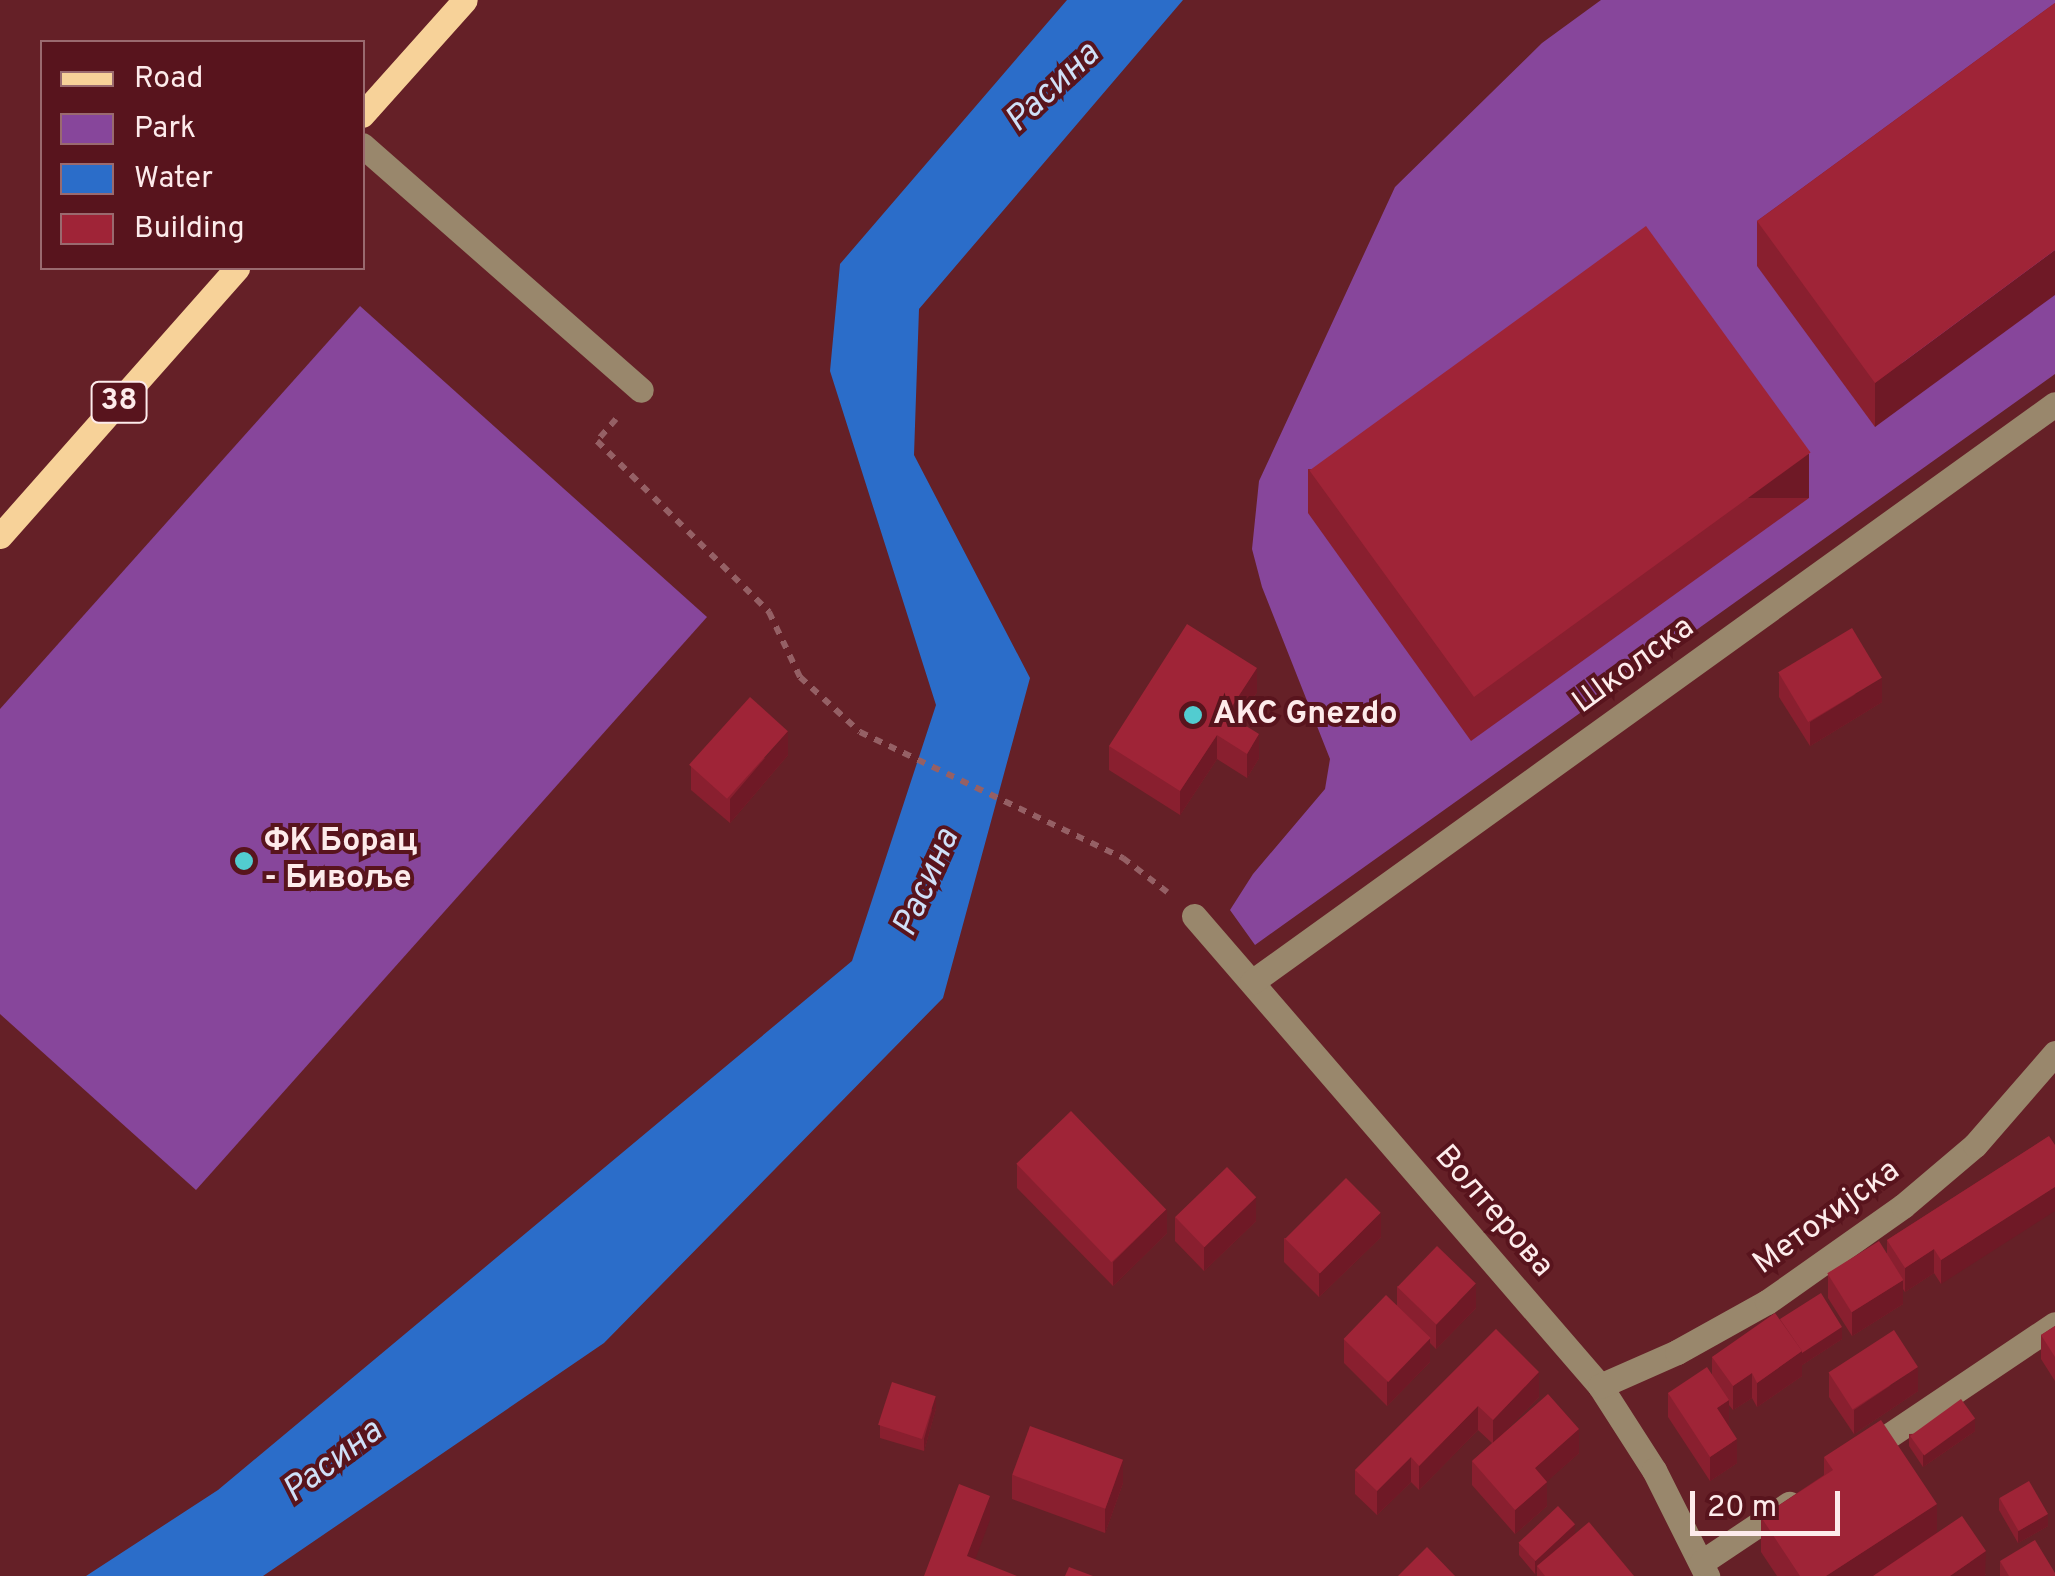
<!DOCTYPE html>
<html>
<head>
<meta charset="utf-8">
<style>
	body { margin:0 }
	#map { position:relative; width:2055px; height:1576px; overflow:hidden; background:#652027; font-family:Overpass,sans-serif }
	div>[style] { position:absolute }
	.green>* { inset:0; background:#87469b }
	.water>* { inset:0; background:#2b6dc9 }
	.path>* { height:6px; margin-top:-3px; transform-origin:0; background:repeating-linear-gradient(90deg,#956065 0 8px,transparent 0 16px) }
	.minor>* { height:25px; margin:-12.5px; padding:0 12.5px; transform-origin:12.5px; border-radius:12.5px; background:#99876c }
	.major>* { height:25px; margin:-12.5px; padding:0 12.5px; transform-origin:12.5px; border-radius:12.5px; background:#f7d299 }
	.wall>* { inset:0; background:#891f2f }
	.shaded-wall>* { inset:0; background:#6f1926; transform-origin:0 0 }
	.building>* { inset:0; background:#9f2437; transform-origin:0 0 }
	.dots>* { width:28px; height:28px; translate:-50% -50%; box-sizing:border-box; border:5px solid #58141d; border-radius:50% }
	span { translate:-50% -50%; white-space:nowrap; text-align:center; line-height:1.15; -webkit-text-stroke:8px #58141d; paint-order:stroke }
	.shield-label span { padding:2px 8px; background:#58141d; border:2px solid; border-radius:8px; -webkit-text-stroke-width:0 }
	.shield-label { font-size:30px; color:#fdebeb; font-weight:700 }
	.street-label { font-size:32px; color:#fdebeb }
	.poi-label { font-size:32px; color:#fdebeb; font-weight:700 }
	.left { translate:0 -50%; text-align:left }
	.water-label { font-size:35px; color:#cfe0f8; font-style:italic }
	.legend { position:absolute; left:40px; top:40px; width:325px; height:230px; box-sizing:border-box; background:#58141d; border:2px solid #9a6a6f; margin:0; padding:12px 18px; list-style:none; font-size:30px; color:#fdebeb }
	.legend li { display:flex; align-items:center; gap:20px; height:50px }
	.legend b { width:50px; border:2px solid #9a6a6f }
	.scale { position:absolute; left:1690px; top:1491px; width:150px; height:45px; box-sizing:border-box; border:5px solid #fdebeb; border-top:0; padding-left:12px; font-size:30px; line-height:35px; white-space:nowrap; color:#fdebeb; -webkit-text-stroke:8px #58141d; paint-order:stroke }
</style>
</head>
<body>
<div id="map">
	<div class="green">
		<i style="clip-path:polygon(1601px 0,2055px 0,2055px 374px,1255px 945px,1230px 910px,1253px 874px,1325px 789px,1330px 759px,1262px 587px,1252px 549px,1259px 481px,1395px 187px,1542px 43px)"></i>
		<i style="clip-path:polygon(360px 306px,707px 617px,196px 1190px,0 1014px,0 709px)"></i>
	</div>
	<div class="water">
		<i style="clip-path:polygon(1067px 0,1183px 0,919px 309px,914px 455px,1030px 678px,943px 998px,604px 1343px,263px 1576px,86px 1576px,218px 1490px,852px 961px,936px 705px,830px 371px,840px 264px)"></i>
	</div>
	<div class="path">
		<i style="left:616px;top:419px;width:29px;rotate:131deg"></i>
		<i style="left:597px;top:441px;width:243px;rotate:44.8deg"></i>
		<i style="left:769px;top:612px;width:72px;rotate:64.5deg"></i>
		<i style="left:800px;top:677px;width:81px;rotate:42.5deg"></i>
		<i style="left:860px;top:732px;width:292px;rotate:25.6deg"></i>
		<i style="left:1123px;top:858px;width:56px;rotate:37.7deg"></i>
	</div>
	<div class="minor">
		<i style="left:362px;top:145px;width:371px;rotate:41.3deg"></i>
		<i style="left:1194px;top:916px;width:621px;rotate:49.18deg"></i>
		<i style="left:1600px;top:1386px;width:100px;rotate:57.3deg"></i>
		<i style="left:1654px;top:1470px;width:119px;rotate:63.4deg"></i>
		<i style="left:1252px;top:982px;width:989px;rotate:-35.75deg"></i>
		<i style="left:1600px;top:1386px;width:84px;rotate:-23.8deg"></i>
		<i style="left:1677px;top:1352px;width:103px;rotate:-29.1deg"></i>
		<i style="left:1767px;top:1302px;width:166px;rotate:-35.2deg"></i>
		<i style="left:1903px;top:1206px;width:94px;rotate:-40.3deg"></i>
		<i style="left:1975px;top:1145px;width:122px;rotate:-49deg"></i>
		<i style="left:1863px;top:1453px;width:231px;rotate:-33.9deg"></i>
		<i style="left:1702px;top:1562px;width:105px;rotate:-33.7deg"></i>
	</div>
	<div class="major">
		<i style="left:362px;top:115px;width:154px;rotate:-48.2deg"></i>
		<i style="left:0;top:536px;width:358px;rotate:-48.5deg"></i>
	</div>
	<div class="wall">
		<i style="clip-path:polygon(2055px 3px,1875px 427px,1757px 266px,1757px 221px)"></i>
		<i style="clip-path:polygon(1308px 469px,1809px 498px,1471px 741px,1308px 513px)"></i>
		<i style="clip-path:polygon(1779px 673px,1882px 702px,1810px 746px,1779px 697px)"></i>
		<i style="clip-path:polygon(1257px 692px,1238px 721px,1259px 758px,1247px 778px,1217px 759px,1180px 815px,1109px 770px,1109px 746px)"></i>
		<i style="clip-path:polygon(788px 755px,730px 823px,691px 790px,691px 766px)"></i>
		<i style="clip-path:polygon(2049px 1136px,1941px 1284px,1934px 1273px,1905px 1292px,1903px 1289px,1903px 1304px,1852px 1336px,1828px 1298px,1828px 1274px,1887px 1253px,1887px 1240px)"></i>
		<i style="clip-path:polygon(1017px 1164px,1167px 1233px,1113px 1286px,1017px 1188px)"></i>
		<i style="clip-path:polygon(1175px 1217px,1256px 1221px,1204px 1271px,1175px 1241px)"></i>
		<i style="clip-path:polygon(1381px 1237px,1319px 1297px,1284px 1262px,1284px 1238px)"></i>
		<i style="clip-path:polygon(1397px 1286px,1476px 1308px,1436px 1349px,1430px 1343px,1430px 1362px,1387px 1406px,1344px 1363px,1344px 1339px,1397px 1305px)"></i>
		<i style="clip-path:polygon(1780px 1319px,1842px 1339px,1802px 1365px,1802px 1376px,1757px 1407px,1752px 1398px,1733px 1410px,1729px 1405px,1728px 1425px,1737px 1463px,1710px 1481px,1668px 1417px,1668px 1393px,1712px 1374px,1712px 1357px)"></i>
		<i style="clip-path:polygon(2055px 1326px,2055px 1381px,2041px 1359px,2041px 1335px)"></i>
		<i style="clip-path:polygon(1496px 1329px,1539px 1397px,1498px 1438px,1579px 1453px,1547px 1481px,1547px 1506px,1515px 1534px,1472px 1485px,1472px 1461px,1492px 1443px,1478px 1430px,1419px 1490px,1411px 1482px,1377px 1515px,1355px 1494px,1355px 1470px)"></i>
		<i style="clip-path:polygon(1829px 1373px,1918px 1391px,1854px 1434px,1829px 1397px)"></i>
		<i style="clip-path:polygon(936px 1408px,924px 1451px,880px 1438px,880px 1425px)"></i>
		<i style="clip-path:polygon(1975px 1431px,1923px 1467px,1909px 1446px,1909px 1434px)"></i>
		<i style="clip-path:polygon(1824px 1457px,1937px 1533px,1986px 1575px,1777px 1576px,1761px 1552px,1761px 1517px,1824px 1475px)"></i>
		<i style="clip-path:polygon(1012px 1475px,1123px 1483px,1105px 1533px,1012px 1499px)"></i>
		<i style="clip-path:polygon(1999px 1498px,2048px 1526px,2018px 1543px,1999px 1510px)"></i>
		<i style="clip-path:polygon(1575px 1534px,1634px 1576px,1537px 1576px,1537px 1572px,1535px 1574px,1519px 1555px,1519px 1543px)"></i>
		<i style="clip-path:polygon(2000px 1561px,2055px 1576px,2000px 1576px)"></i>
	</div>
	<div class="shaded-wall">
		<i style="clip-path:polygon(2055px 250px,2055px 295px,1875px 427px,1875px 383px)"></i>
		<i style="left:1809px;top:454px;width:44px;height:416px;rotate:90deg"></i>
		<i style="clip-path:polygon(1257px 668px,1257px 692px,1227px 738px,1227px 714px)"></i>
		<i style="clip-path:polygon(1882px 678px,1882px 702px,1810px 746px,1810px 722px)"></i>
		<i style="clip-path:polygon(788px 731px,788px 755px,730px 823px,730px 799px)"></i>
		<i style="clip-path:polygon(1259px 734px,1259px 758px,1247px 778px,1247px 754px)"></i>
		<i style="clip-path:polygon(1217px 735px,1217px 759px,1180px 815px,1180px 791px)"></i>
		<i style="clip-path:polygon(2055px 1187px,2055px 1211px,1941px 1284px,1941px 1260px)"></i>
		<i style="clip-path:polygon(1256px 1197px,1256px 1221px,1204px 1271px,1204px 1247px)"></i>
		<i style="clip-path:polygon(1167px 1209px,1167px 1233px,1113px 1286px,1113px 1262px)"></i>
		<i style="clip-path:polygon(1381px 1213px,1381px 1237px,1319px 1297px,1319px 1273px)"></i>
		<i style="clip-path:polygon(1934px 1249px,1934px 1273px,1905px 1292px,1905px 1268px)"></i>
		<i style="clip-path:polygon(1903px 1280px,1903px 1304px,1852px 1336px,1852px 1312px)"></i>
		<i style="clip-path:polygon(1476px 1284px,1476px 1308px,1436px 1349px,1436px 1325px)"></i>
		<i style="clip-path:polygon(1842px 1327px,1842px 1339px,1802px 1365px,1802px 1376px,1757px 1407px,1757px 1383px,1802px 1351px)"></i>
		<i style="clip-path:polygon(1430px 1338px,1430px 1362px,1387px 1406px,1387px 1382px)"></i>
		<i style="clip-path:polygon(1918px 1367px,1918px 1391px,1854px 1434px,1854px 1410px)"></i>
		<i style="clip-path:polygon(1539px 1372px,1539px 1397px,1493px 1444px,1493px 1420px)"></i>
		<i style="clip-path:polygon(1752px 1373px,1752px 1398px,1733px 1410px,1733px 1386px)"></i>
		<i style="clip-path:polygon(936px 1396px,936px 1408px,924px 1451px,924px 1439px)"></i>
		<i style="clip-path:polygon(1729px 1400px,1729px 1425px,1717px 1432px,1717px 1408px)"></i>
		<i style="clip-path:polygon(1478px 1406px,1478px 1430px,1419px 1490px,1419px 1466px)"></i>
		<i style="clip-path:polygon(1975px 1418px,1975px 1431px,1923px 1467px,1923px 1454px)"></i>
		<i style="clip-path:polygon(1579px 1429px,1579px 1453px,1535px 1492px,1535px 1468px)"></i>
		<i style="clip-path:polygon(1737px 1439px,1737px 1463px,1710px 1481px,1710px 1457px)"></i>
		<i style="clip-path:polygon(1411px 1457px,1411px 1482px,1377px 1515px,1377px 1491px)"></i>
		<i style="clip-path:polygon(1123px 1459px,1123px 1483px,1105px 1533px,1105px 1509px)"></i>
		<i style="clip-path:polygon(1547px 1482px,1547px 1506px,1515px 1534px,1515px 1510px)"></i>
		<i style="clip-path:polygon(990px 1496px,990px 1520px,969px 1576px,967px 1556px)"></i>
		<i style="clip-path:polygon(1937px 1504px,1937px 1539px,1880px 1576px,1826px 1576px)"></i>
		<i style="clip-path:polygon(2048px 1514px,2048px 1526px,2018px 1543px,2018px 1531px)"></i>
		<i style="clip-path:polygon(1575px 1524px,1575px 1537px,1537px 1566px,1537px 1572px,1535px 1574px,1535px 1561px)"></i>
		<i style="clip-path:polygon(1986px 1551px,1985px 1576px,1950px 1576px)"></i>
	</div>
	<div class="building">
		<i style="clip-path:polygon(2055px 3px,2055px 250px,1875px 383px,1757px 221px)"></i>
		<i style="left:1646px;top:226px;width:280px;height:416px;rotate:54deg"></i>
		<i style="clip-path:polygon(1187px 624px,1257px 668px,1227px 714px,1259px 734px,1247px 754px,1217px 735px,1180px 791px,1109px 746px)"></i>
		<i style="left:1852px;top:628px;width:58px;height:86px;rotate:59deg"></i>
		<i style="left:750px;top:697px;width:51px;height:91px;rotate:42deg"></i>
		<i style="left:1071px;top:1111px;width:137px;height:76px;rotate:46deg"></i>
		<i style="clip-path:polygon(2049px 1136px,2055px 1145px,2055px 1187px,1941px 1260px,1934px 1249px,1905px 1268px,1887px 1240px)"></i>
		<i style="left:1227px;top:1167px;width:42px;height:72px;rotate:46deg"></i>
		<i style="left:1346px;top:1178px;width:49px;height:86px;rotate:45deg"></i>
		<i style="left:1879px;top:1241px;width:46px;height:61px;rotate:58deg"></i>
		<i style="left:1437px;top:1246px;width:54px;height:57px;rotate:44deg"></i>
		<i style="clip-path:polygon(1821px 1293px,1842px 1327px,1802px 1353px,1802px 1351px,1780px 1319px)"></i>
		<i style="left:1386px;top:1295px;width:62px;height:61px;rotate:44deg"></i>
		<i style="clip-path:polygon(1775px 1313px,1802px 1351px,1757px 1383px,1752px 1373px,1733px 1386px,1712px 1357px)"></i>
		<i style="clip-path:polygon(2055px 1326px,2055px 1357px,2041px 1335px)"></i>
		<i style="clip-path:polygon(1496px 1329px,1539px 1372px,1493px 1420px,1478px 1406px,1419px 1466px,1411px 1457px,1377px 1491px,1355px 1470px)"></i>
		<i style="left:1894px;top:1330px;width:44px;height:78px;rotate:57deg"></i>
		<i style="clip-path:polygon(1707px 1367px,1729px 1400px,1717px 1408px,1737px 1439px,1710px 1457px,1668px 1393px)"></i>
		<i style="left:892px;top:1382px;width:46px;height:45px;rotate:18deg"></i>
		<i style="clip-path:polygon(1548px 1394px,1579px 1429px,1535px 1468px,1547px 1482px,1515px 1510px,1472px 1461px)"></i>
		<i style="left:1961px;top:1399px;width:24px;height:63px;rotate:54deg"></i>
		<i style="clip-path:polygon(1881px 1420px,1937px 1504px,1826px 1576px,1800px 1576px,1761px 1517px,1833px 1470px,1824px 1457px)"></i>
		<i style="left:1030px;top:1426px;width:99px;height:52px;rotate:20deg"></i>
		<i style="left:2029px;top:1481px;width:38px;height:34px;rotate:60deg"></i>
		<i style="clip-path:polygon(959px 1484px,990px 1496px,967px 1556px,1017px 1576px,924px 1576px)"></i>
		<i style="left:1558px;top:1506px;width:25px;height:54px;rotate:47deg"></i>
		<i style="clip-path:polygon(1962px 1516px,1986px 1551px,1950px 1576px,1873px 1576px)"></i>
		<i style="clip-path:polygon(1589px 1522px,1634px 1576px,1545px 1576px,1537px 1566px)"></i>
		<i style="clip-path:polygon(2035px 1540px,2055px 1573px,2055px 1576px,2009px 1576px,2000px 1561px)"></i>
		<i style="clip-path:polygon(1427px 1547px,1455px 1576px,1398px 1576px)"></i>
		<i style="clip-path:polygon(1069px 1567px,1093px 1576px,1065px 1576px)"></i>
	</div>
	<div class="dots">
		<i style="left:1193px;top:715px;background:#52ccd0"></i>
		<i style="left:244px;top:861px;background:#52ccd0"></i>
	</div>
	<div class="shield-label">
		<span style="left:119px;top:402px">38</span>
	</div>
	<div class="street-label">
		<span style="left:1634px;top:666px;rotate:-36deg">Школска</span>
		<span style="left:1493px;top:1212px;rotate:49deg">Волтерова</span>
		<span style="left:1827px;top:1218px;rotate:-36deg">Метохијска</span>
	</div>
	<div class="poi-label">
		<span class="left" style="left:1213px;top:715px">AKC Gnezdo</span>
		<span class="left" style="left:264px;top:861px">ФК Борац<br>- Бивоље</span>
	</div>
	<div class="water-label">
		<span style="left:1053px;top:88px;rotate:-43deg">Расина</span>
		<span style="left:927px;top:883px;rotate:-66deg">Расина</span>
		<span style="left:333px;top:1462px;rotate:-37deg">Расина</span>
	</div>
	<ul class="legend">
	<li><b style="height:12px;background:#f7d299"></b>Road</li>
	<li><b style="height:28px;background:#87469b"></b>Park</li>
	<li><b style="height:28px;background:#2b6dc9"></b>Water</li>
	<li><b style="height:28px;background:#9f2437"></b>Building</li>
	</ul>
	<div class="scale">20 m</div>
</div>
</body>
</html>
